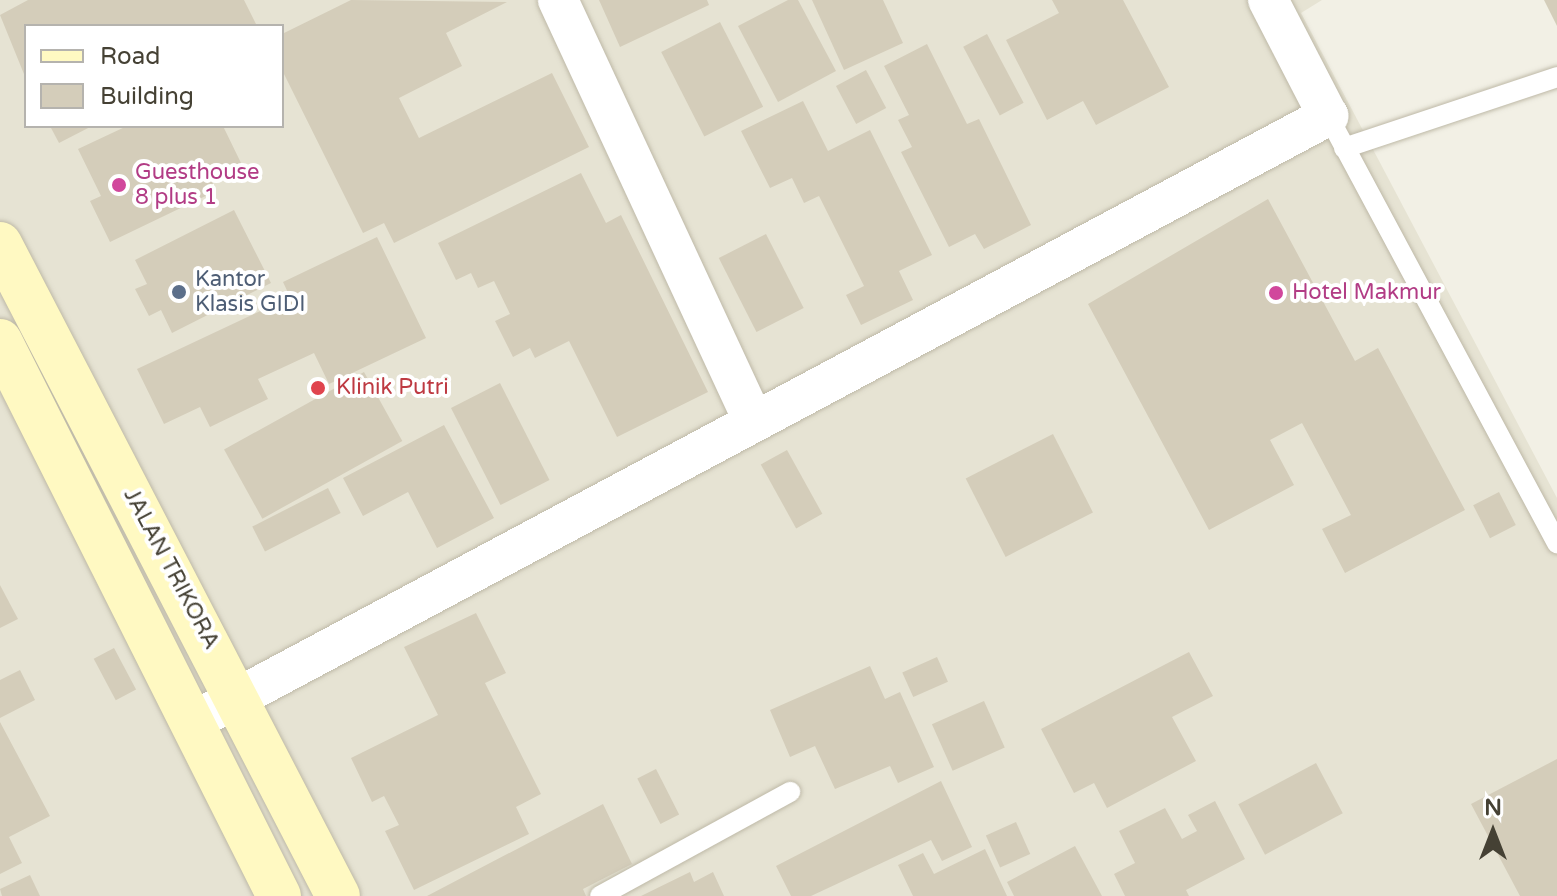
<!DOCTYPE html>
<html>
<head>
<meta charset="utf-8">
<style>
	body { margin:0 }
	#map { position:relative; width:1557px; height:896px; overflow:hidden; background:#f2f0e5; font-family:"Varela Round",sans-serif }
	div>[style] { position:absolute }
	.residential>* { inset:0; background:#e6e3d3 }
	.building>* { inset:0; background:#d4cdba; transform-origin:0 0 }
	.roads { filter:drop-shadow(0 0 2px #beb9a7) drop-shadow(0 0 2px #beb9a7) }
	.service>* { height:20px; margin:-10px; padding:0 10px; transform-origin:10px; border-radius:10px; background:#fff }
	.minor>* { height:40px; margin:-20px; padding:0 20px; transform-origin:20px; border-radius:20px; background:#fff }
	.secondary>* { height:44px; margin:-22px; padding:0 22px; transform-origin:22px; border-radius:22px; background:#fff9c2 }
	.dots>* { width:22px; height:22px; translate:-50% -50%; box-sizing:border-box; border:4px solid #fff; border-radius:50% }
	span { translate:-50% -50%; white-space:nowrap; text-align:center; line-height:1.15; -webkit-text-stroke:8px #fff; paint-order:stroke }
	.hotel-label { font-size:22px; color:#b23c85 }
	.left { translate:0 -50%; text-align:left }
	.service-label { font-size:22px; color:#4e5e75 }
	.health-label { font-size:22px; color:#be3a42 }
	.street-label { font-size:22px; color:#454134 }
	.legend { position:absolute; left:24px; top:24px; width:260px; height:104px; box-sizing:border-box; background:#fff; border:2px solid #b5b3ae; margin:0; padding:10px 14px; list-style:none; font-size:24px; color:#454134 }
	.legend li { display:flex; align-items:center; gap:16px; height:40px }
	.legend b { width:40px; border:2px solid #b5b3ae }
	.north { position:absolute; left:1453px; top:792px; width:80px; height:80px; -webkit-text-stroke:6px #fff; paint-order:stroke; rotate:0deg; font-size:22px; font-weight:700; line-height:32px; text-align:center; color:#454134 }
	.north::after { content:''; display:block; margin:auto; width:28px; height:36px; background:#454134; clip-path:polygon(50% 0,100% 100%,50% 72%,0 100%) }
</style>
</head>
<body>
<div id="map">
	<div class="residential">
		<i style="clip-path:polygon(evenodd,0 0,1322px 0,1301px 13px,1557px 498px,1557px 896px,0 896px,0 0,26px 26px,282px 26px,282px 126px,26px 126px,26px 26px)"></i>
	</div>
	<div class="building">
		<i style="clip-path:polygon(28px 0,244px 0,257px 26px,26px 26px,26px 79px,0 15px)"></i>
		<i style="clip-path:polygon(351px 0,507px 2px,446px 33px,462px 66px,399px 98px,419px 138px,552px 73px,589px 147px,394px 243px,384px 223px,363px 233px,282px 70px,282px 34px)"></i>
		<i style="clip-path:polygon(599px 0,707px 0,709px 5px,620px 47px)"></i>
		<i style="clip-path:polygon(788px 0,798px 0,836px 71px,778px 102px,738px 26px)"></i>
		<i style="clip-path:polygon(812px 0,883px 0,903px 43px,844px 70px)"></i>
		<i style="clip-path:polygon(1052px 0,1123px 0,1169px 87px,1096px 125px,1083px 101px,1047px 120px,1006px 40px,1059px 13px)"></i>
		<i style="clip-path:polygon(1544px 0,1557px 0,1557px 26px)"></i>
		<i style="left:720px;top:22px;width:95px;height:66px;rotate:63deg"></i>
		<i style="left:987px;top:34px;width:78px;height:27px;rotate:62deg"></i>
		<i style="clip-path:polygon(927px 44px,967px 124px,979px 119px,1031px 225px,984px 249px,975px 234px,949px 247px,901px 152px,912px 147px,898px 120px,909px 115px,884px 66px)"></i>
		<i style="left:866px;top:70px;width:43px;height:34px;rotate:62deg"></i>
		<i style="clip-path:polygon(803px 101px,828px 151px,870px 130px,932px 255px,899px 271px,913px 300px,861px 325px,846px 295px,864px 286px,819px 196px,804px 203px,792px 178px,770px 188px,741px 131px)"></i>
		<i style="clip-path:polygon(50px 126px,92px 126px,59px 143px)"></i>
		<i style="clip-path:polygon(127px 126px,223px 126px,241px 163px,210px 177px,216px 191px,110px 242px,90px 201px,101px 196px,78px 149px)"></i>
		<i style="clip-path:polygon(581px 173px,606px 223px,621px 215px,708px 392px,617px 437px,569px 341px,535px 358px,530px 348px,513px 357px,495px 321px,510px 314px,494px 281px,478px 288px,471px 273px,456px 280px,438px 243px)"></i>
		<i style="clip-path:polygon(1268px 199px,1355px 361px,1378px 348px,1465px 510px,1345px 573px,1322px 529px,1351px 515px,1302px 423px,1270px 440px,1294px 485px,1209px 530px,1088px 304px)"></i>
		<i style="clip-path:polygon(234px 210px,271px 283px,172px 333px,161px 310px,149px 316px,135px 289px,147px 284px,135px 260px)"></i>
		<i style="left:766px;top:234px;width:83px;height:53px;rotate:63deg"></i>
		<i style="clip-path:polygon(377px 237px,426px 338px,329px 384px,314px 353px,258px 379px,268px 399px,210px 427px,200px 407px,164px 424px,137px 369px,290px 297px,283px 282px)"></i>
		<i style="left:364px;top:372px;width:79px;height:160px;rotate:61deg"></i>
		<i style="left:500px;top:383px;width:109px;height:55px;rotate:63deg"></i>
		<i style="clip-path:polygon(444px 425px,494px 518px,437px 548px,408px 492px,363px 516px,343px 478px)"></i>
		<i style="left:1053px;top:434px;width:88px;height:98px;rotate:63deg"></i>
		<i style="left:787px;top:450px;width:73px;height:30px;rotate:61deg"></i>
		<i style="left:328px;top:488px;width:28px;height:85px;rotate:63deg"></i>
		<i style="left:1499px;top:492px;width:37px;height:29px;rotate:63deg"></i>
		<i style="clip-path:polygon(0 585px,18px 619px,0 628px)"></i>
		<i style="clip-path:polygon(476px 613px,506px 673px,485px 683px,541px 794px,516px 807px,529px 834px,414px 890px,385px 831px,399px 825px,384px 796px,372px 802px,351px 758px,438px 715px,404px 647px)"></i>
		<i style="left:114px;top:648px;width:47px;height:23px;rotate:62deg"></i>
		<i style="clip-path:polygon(1189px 652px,1213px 696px,1172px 717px,1196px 761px,1107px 808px,1094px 783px,1074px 793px,1041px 729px)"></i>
		<i style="left:937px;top:657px;width:27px;height:38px;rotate:66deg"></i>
		<i style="clip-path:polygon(870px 666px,885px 699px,900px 692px,934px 767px,898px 783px,890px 766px,835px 789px,815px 746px,790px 757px,770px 710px)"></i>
		<i style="clip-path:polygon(20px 670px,35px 700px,0 718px,0 680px)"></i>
		<i style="left:984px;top:701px;width:51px;height:57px;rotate:66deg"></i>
		<i style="clip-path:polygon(0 722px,50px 816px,9px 837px,22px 863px,0 874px)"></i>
		<i style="clip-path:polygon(1557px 759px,1557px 896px,1520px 896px,1471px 804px)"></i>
		<i style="left:1316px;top:763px;width:57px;height:88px;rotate:62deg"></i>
		<i style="left:656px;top:769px;width:51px;height:21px;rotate:63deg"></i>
		<i style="clip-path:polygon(941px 781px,972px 847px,942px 861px,931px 840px,811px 896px,791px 896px,776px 866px)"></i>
		<i style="clip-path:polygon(1215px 801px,1245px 859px,1186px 890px,1189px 896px,1125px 896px,1114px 874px,1135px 863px,1119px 831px,1165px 808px,1182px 839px,1197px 831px,1188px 815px)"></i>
		<i style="clip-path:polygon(603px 804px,632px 864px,583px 889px,586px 896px,427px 896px)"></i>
		<i style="left:1016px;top:822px;width:35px;height:33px;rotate:66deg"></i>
		<i style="clip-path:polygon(1075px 846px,1102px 896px,1014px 896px,1007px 882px)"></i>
		<i style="clip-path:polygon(985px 849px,1007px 896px,913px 896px,898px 865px,923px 853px,934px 874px)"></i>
		<i style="clip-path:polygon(690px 872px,694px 882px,713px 872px,724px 896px,641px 896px)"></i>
		<i style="clip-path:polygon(30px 875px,40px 896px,2px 896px,0 889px)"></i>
	</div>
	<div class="roads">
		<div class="service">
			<i style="left:1328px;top:116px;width:485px;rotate:61.8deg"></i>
			<i style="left:1344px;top:148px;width:225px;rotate:-18.4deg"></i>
			<i style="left:600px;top:896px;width:217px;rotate:-28.7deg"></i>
		</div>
		<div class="minor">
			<i style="left:558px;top:0;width:464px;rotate:65.1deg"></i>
			<i style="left:192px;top:722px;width:1288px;rotate:-28.08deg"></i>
			<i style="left:1328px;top:116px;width:131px;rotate:-117.3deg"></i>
		</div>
		<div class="secondary">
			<i style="left:0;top:244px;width:734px;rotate:62.6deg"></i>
			<i style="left:0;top:341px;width:621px;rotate:63.31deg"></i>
		</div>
	</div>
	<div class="dots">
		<i style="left:119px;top:185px;background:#d1479c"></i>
		<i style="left:179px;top:292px;background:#5c6f8a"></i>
		<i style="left:1276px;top:293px;background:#d1479c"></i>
		<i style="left:318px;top:388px;background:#e0444e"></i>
	</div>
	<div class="hotel-label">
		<span class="left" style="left:135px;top:185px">Guesthouse<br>8 plus 1</span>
		<span class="left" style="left:1292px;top:293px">Hotel Makmur</span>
	</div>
	<div class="service-label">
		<span class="left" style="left:195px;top:292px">Kantor<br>Klasis GIDI</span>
	</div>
	<div class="health-label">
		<span class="left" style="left:336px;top:388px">Klinik Putri</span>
	</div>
	<div class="street-label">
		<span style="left:171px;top:569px;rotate:62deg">JALAN TRIKORA</span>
	</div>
	<ul class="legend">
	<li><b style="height:10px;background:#fff9c2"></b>Road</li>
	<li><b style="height:22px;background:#d4cdba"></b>Building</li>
	</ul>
	<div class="north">N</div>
</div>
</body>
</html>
